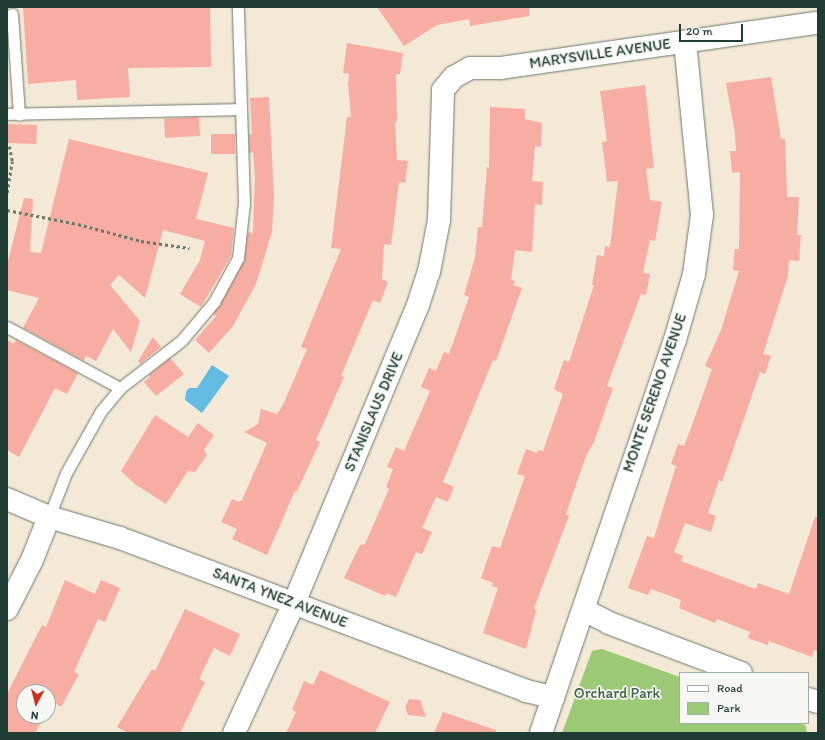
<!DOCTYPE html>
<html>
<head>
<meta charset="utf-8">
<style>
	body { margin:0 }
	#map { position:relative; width:825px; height:740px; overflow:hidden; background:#f4e8d6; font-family:Itim,sans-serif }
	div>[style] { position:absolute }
	.green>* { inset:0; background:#9cc976 }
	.water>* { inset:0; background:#64bbe1 }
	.building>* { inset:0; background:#f8ada2; transform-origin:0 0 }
	.path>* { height:2.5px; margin-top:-1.25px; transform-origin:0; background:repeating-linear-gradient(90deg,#6a796d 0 3px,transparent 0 6px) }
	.roads { filter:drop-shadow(0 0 1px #6a796d) drop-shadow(0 0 1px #6a796d) }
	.lane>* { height:11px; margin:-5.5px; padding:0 5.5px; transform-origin:5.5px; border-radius:5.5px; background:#fff }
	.street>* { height:22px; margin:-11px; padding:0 11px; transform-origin:11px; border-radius:11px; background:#fff }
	span { translate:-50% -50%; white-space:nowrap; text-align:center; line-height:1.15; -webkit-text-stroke:3.5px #f6f6f2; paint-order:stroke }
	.street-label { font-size:15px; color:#1f3d34 }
	.park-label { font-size:15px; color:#3e6044 }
	.frame { position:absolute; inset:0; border:8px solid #1f3d34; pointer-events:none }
	.legend { position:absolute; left:679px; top:672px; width:130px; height:52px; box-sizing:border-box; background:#f6f6f2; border:1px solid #a0aca6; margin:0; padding:5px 7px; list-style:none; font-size:12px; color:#1f3d34 }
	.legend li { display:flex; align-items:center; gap:8px; height:20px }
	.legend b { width:20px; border:1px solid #a0aca6 }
	.north { position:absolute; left:16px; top:684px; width:40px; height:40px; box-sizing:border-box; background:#f6f6f2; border:1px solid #a0aca6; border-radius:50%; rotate:187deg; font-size:11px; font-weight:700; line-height:16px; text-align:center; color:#1f3d34 }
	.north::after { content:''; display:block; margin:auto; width:14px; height:18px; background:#c8321e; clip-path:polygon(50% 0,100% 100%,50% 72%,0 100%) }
	.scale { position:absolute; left:679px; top:24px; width:64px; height:18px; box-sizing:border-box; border:2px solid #1f3d34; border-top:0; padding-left:5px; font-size:12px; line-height:14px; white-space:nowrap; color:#1f3d34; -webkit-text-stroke:3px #f6f6f2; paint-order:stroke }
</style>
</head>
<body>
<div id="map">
	<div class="green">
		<i style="clip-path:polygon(602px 649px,680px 677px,680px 723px,801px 723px,806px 726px,807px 733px,562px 733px,592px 651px)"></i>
	</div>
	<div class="water">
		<i style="clip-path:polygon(212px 365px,229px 376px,202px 413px,185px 400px,186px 392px,189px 388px,197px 388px)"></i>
	</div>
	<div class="building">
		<i style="clip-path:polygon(23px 7px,210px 7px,211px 67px,128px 68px,130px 97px,77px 100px,76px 80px,28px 84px)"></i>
		<i style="clip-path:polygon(377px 7px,529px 7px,529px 16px,470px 26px,469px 19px,437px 25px,404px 46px)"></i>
		<i style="clip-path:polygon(347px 43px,403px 53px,400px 74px,396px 74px,397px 121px,395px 122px,397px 160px,408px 161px,405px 183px,399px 182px,391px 245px,384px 244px,382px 279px,388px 282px,380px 303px,373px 300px,341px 376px,344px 377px,316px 440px,320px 442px,297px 491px,295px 491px,267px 555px,232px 539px,237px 529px,221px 522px,232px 499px,239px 502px,242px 500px,267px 443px,244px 432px,258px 424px,261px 409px,277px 414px,283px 405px,307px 349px,301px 347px,341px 249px,331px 248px,347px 117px,351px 117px,348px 84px,349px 74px,343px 73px)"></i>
		<i style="clip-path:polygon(771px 77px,781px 139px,785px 139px,787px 197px,799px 197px,797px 235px,801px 235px,799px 261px,789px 260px,788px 276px,763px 354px,771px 356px,765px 374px,760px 372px,722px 482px,719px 480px,708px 513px,716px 516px,711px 532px,685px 523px,674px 552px,683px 556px,681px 561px,747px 586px,756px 589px,758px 583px,789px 594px,815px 517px,818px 517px,818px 652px,814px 650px,812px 657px,769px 641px,768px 645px,748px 638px,750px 632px,717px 619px,715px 623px,679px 608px,681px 600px,651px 589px,648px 595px,628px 588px,647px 536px,654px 538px,676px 466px,671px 464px,678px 444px,684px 446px,691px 428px,712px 369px,705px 366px,721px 330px,739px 271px,733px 270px,735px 249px,739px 249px,740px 172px,732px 173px,730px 151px,736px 151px,735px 133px,726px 83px)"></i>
		<i style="clip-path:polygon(645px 85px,654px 168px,646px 169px,650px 200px,662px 202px,655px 241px,650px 240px,643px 273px,650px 274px,646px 295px,641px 294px,607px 386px,613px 388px,594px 442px,586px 456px,566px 514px,569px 516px,534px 608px,536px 611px,526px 649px,483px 633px,498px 588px,492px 586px,493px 583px,481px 578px,492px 546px,500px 548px,525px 476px,517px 474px,526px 449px,537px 453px,538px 450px,543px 451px,563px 394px,554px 389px,564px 360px,569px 362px,594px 285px,592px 285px,597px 255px,604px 256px,605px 246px,610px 247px,618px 181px,607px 182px,602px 142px,607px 141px,600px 91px)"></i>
		<i style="clip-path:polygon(269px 97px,274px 196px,272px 232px,256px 284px,233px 326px,209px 353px,195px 340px,216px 316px,213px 314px,244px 261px,248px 232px,253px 233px,255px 177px,253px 152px,249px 153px,249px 134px,252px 134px,250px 98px)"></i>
		<i style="clip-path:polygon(490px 107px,525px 109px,525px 119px,542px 123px,541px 147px,535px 146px,532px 181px,543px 182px,542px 205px,535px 204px,532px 252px,515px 250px,511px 280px,515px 281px,513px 285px,522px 288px,496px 361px,493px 360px,443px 482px,454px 487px,448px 502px,436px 497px,422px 528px,432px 532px,422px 554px,416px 552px,396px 597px,386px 593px,385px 596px,344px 578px,360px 545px,365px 544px,389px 489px,386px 487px,393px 469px,387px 467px,396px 447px,404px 451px,430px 391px,421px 387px,429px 368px,436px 371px,444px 352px,449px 354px,469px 297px,464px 295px,475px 257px,478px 227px,482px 227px,487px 167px,489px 168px)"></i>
		<i style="left:199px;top:117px;width:19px;height:35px;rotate:87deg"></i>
		<i style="left:7px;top:124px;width:30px;height:19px;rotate:2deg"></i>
		<i style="left:235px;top:134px;width:20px;height:24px;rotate:90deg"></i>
		<i style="clip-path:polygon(69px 139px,208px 173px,196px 219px,234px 228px,231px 256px,201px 307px,180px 294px,200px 260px,205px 241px,163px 230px,145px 298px,119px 275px,110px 285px,140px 321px,131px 352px,113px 329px,96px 361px,86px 356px,84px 361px,23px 328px,39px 298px,7px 290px,7px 265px,24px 198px,33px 199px,30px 252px,41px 253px)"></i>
		<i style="clip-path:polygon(153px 337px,161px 347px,140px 364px,138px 361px)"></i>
		<i style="clip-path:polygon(7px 340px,14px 344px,16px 340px,78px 373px,67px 394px,55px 388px,19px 457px,7px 450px)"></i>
		<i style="clip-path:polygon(170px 358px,184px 374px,156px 396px,144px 382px,150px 377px,149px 375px)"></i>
		<i style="clip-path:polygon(155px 415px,188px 437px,198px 423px,214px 435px,204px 450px,207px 455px,195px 472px,188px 471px,166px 504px,136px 485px,121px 471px)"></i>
		<i style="clip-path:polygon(65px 580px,95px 594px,101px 580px,120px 588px,105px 622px,98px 619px,74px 672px,79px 674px,61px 707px,54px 702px,48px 712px,48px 692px,24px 692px,24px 716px,45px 716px,35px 733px,7px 733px,7px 694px,42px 625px,46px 627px)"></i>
		<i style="clip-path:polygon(185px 609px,240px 634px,230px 656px,214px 648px,199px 679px,205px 682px,180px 733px,128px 733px,117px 727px,152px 669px,155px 671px)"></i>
		<i style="clip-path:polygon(320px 670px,390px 702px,375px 733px,286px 733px,296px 712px,292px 710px,304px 681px,313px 685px)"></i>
		<i style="clip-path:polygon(409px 699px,420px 700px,426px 717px,408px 715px,405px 707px)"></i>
		<i style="clip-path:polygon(443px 712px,496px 730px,496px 733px,434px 733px)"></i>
	</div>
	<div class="path">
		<i style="left:7px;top:193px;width:32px;rotate:-81deg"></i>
		<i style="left:12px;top:161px;width:15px;rotate:-101deg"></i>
		<i style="left:7px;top:210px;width:72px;rotate:11.2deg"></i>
		<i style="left:78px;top:224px;width:65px;rotate:15.1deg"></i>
		<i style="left:141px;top:241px;width:49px;rotate:8.3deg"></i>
	</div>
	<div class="roads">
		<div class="lane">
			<i style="left:12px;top:14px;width:101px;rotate:86deg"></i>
			<i style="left:7px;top:114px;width:233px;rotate:-1.2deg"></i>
			<i style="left:7px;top:327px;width:128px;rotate:28.4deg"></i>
			<i style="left:49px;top:517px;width:47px;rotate:-68.9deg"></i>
			<i style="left:66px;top:473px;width:71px;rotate:-60.6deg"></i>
			<i style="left:101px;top:411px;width:30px;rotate:-50deg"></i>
			<i style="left:120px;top:388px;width:78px;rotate:-37.7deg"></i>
			<i style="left:182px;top:340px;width:50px;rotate:-49.9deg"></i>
			<i style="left:214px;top:302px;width:50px;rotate:-61.4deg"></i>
			<i style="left:238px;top:258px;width:55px;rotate:-83.8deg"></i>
			<i style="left:244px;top:203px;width:196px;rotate:-91.8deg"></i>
		</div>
		<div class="street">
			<i style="left:7px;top:499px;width:46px;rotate:23.2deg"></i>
			<i style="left:49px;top:517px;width:74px;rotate:16.5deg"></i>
			<i style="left:120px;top:538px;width:434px;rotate:20.6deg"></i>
			<i style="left:526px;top:691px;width:28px;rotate:13deg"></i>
			<i style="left:7px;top:609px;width:55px;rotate:-63deg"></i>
			<i style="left:32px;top:560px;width:46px;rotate:-68.4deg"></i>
			<i style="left:584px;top:610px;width:28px;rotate:27deg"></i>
			<i style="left:609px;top:623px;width:141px;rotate:20.7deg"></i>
			<i style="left:808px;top:699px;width:10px;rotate:17deg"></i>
			<i style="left:234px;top:733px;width:143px;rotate:-65.2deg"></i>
			<i style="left:294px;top:603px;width:323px;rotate:-67.4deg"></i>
			<i style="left:418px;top:305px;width:35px;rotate:-72deg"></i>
			<i style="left:429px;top:272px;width:53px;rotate:-79.1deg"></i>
			<i style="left:439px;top:220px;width:130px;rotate:-88.2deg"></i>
			<i style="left:443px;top:90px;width:17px;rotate:-50deg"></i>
			<i style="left:454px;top:77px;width:18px;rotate:-29deg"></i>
			<i style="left:470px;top:68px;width:30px"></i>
			<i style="left:500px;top:68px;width:321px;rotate:-8.1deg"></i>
			<i style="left:541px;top:733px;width:415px;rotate:-71.2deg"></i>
			<i style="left:675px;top:340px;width:69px;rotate:-73.9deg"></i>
			<i style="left:694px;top:274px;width:60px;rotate:-82.3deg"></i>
			<i style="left:702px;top:215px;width:174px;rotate:-95.6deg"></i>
		</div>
	</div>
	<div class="street-label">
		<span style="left:600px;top:54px;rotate:-8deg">MARYSVILLE AVENUE</span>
		<span style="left:655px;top:393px;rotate:-71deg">MONTE SERENO AVENUE</span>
		<span style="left:374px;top:412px;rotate:-67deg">STANISLAUS DRIVE</span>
		<span style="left:280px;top:598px;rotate:21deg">SANTA YNEZ AVENUE</span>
	</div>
	<div class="park-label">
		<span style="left:617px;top:694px">Orchard Park</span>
	</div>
	<div class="frame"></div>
	<ul class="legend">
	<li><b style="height:5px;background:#fff"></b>Road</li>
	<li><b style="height:11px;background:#9cc976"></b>Park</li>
	</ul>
	<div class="north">N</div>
	<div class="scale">20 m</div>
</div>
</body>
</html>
